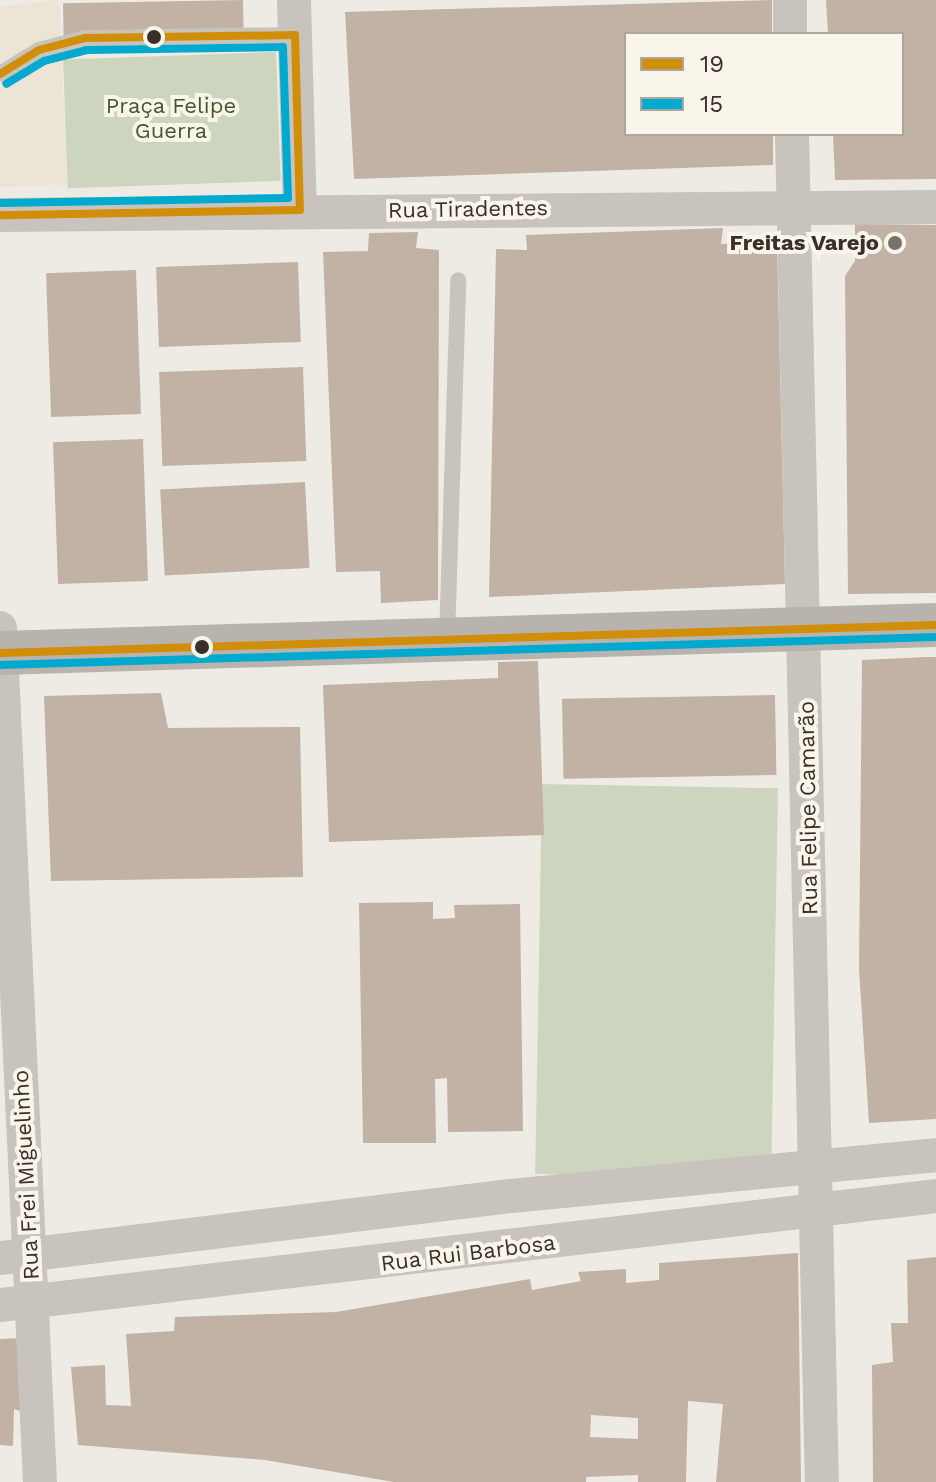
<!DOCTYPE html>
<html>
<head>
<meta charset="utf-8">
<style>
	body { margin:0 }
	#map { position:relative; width:936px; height:1482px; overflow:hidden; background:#eeebe4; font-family:"Work Sans",sans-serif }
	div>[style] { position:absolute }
	.green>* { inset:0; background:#cdd5be; transform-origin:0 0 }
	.plaza>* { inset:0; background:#ece4d4 }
	.building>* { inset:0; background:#c2b1a5; transform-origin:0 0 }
	.lane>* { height:16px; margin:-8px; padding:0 8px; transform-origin:8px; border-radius:8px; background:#c8c3bc }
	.street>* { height:34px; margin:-17px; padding:0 17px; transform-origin:17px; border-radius:17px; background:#c8c3bc }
	.secondary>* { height:44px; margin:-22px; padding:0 22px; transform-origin:22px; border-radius:22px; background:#b8b3ac }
	.bus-1>* { height:8px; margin:-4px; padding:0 4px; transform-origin:4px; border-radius:4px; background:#d18e08 }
	.bus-2>* { height:8px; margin:-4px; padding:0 4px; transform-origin:4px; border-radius:4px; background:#00a9ce }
	.dots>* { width:22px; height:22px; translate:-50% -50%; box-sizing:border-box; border:4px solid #faf5eb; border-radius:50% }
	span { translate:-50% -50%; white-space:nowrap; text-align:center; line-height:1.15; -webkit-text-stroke:8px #faf5eb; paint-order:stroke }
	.park-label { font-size:22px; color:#43582d }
	.street-label { font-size:22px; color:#39302a }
	.poi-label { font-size:22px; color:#39302a; font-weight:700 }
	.right { translate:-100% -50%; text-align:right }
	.legend { position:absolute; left:624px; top:32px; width:280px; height:104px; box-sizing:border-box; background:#faf5eb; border:2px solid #ada69e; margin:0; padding:10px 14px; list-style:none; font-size:24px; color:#39302a }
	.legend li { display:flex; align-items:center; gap:16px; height:40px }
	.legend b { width:40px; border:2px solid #ada69e }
</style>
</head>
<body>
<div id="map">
	<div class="green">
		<i style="left:276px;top:52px;width:129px;height:213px;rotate:88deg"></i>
		<i style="left:542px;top:784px;width:236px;height:390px;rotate:1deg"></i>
	</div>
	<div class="plaza">
		<i style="clip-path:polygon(59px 0,67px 184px,0 187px,0 7px)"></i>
	</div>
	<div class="building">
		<i style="left:243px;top:0;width:43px;height:180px;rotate:89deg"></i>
		<i style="clip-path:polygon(772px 0,772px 34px,626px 34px,626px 134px,773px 134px,773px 165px,354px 179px,345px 12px)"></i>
		<i style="clip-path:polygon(826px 0,936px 0,936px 179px,835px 180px,833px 134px,902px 134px,902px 34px,828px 34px)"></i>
		<i style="clip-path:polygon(855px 224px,936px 225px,936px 593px,848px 594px,845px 276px,855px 261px)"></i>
		<i style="clip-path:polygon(723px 228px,721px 244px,777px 241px,785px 584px,489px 597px,496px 249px,527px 250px,526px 235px)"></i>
		<i style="clip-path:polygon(418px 232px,416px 248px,439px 250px,438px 600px,381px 603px,380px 571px,336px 572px,323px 252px,368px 251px,369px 233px)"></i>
		<i style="left:298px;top:262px;width:80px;height:142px;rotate:88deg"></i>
		<i style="left:136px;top:270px;width:144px;height:90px;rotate:88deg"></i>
		<i style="left:303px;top:367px;width:94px;height:144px;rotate:88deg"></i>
		<i style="left:143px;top:439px;width:142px;height:90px;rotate:88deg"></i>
		<i style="left:305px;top:482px;width:86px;height:145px;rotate:87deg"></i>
		<i style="clip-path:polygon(926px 657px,936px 657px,936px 1119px,869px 1123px,859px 969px,862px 660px)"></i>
		<i style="clip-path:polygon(538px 661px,544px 835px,329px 842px,323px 685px,498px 678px,498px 662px)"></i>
		<i style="clip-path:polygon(161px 693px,168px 728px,300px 727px,303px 877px,51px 881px,44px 696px)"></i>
		<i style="left:775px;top:695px;width:80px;height:213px;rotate:89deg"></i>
		<i style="clip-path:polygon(433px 902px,433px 919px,455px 918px,454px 905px,520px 904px,523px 1131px,448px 1132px,447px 1078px,435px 1079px,436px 1143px,363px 1143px,359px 903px)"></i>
		<i style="clip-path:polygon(evenodd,798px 1253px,801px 1482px,716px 1482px,723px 1404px,688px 1401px,686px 1482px,638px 1482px,638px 1475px,586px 1477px,586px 1482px,394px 1482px,265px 1460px,78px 1445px,71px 1367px,105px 1365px,106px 1405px,131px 1406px,126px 1334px,174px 1331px,175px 1317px,336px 1312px,530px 1279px,532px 1290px,581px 1281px,578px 1272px,626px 1269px,626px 1283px,659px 1280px,659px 1263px,798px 1253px,591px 1415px,638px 1418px,638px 1439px,590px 1437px,591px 1415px)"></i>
		<i style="clip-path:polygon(936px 1257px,936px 1482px,873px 1482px,872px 1365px,893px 1362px,891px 1323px,908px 1323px,907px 1260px)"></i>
		<i style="clip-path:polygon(22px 1338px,23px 1412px,14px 1409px,13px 1446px,0 1445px,0 1339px)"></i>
	</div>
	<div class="lane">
		<i style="left:0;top:74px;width:46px;rotate:-31.6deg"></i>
		<i style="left:39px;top:50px;width:48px;rotate:-14.6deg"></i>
		<i style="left:85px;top:38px;width:210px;rotate:-0.8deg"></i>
		<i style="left:447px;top:639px;width:359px;rotate:-88.2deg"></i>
	</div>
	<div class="street">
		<i style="left:294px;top:0;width:210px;rotate:88.4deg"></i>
		<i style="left:790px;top:0;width:34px;rotate:90deg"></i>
		<i style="left:792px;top:134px;width:1348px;rotate:88.73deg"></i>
		<i style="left:0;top:215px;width:936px;rotate:-0.49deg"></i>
		<i style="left:0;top:628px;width:855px;rotate:87.32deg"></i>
		<i style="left:0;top:1258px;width:515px;rotate:-6.92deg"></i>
		<i style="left:511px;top:1196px;width:427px;rotate:-5.5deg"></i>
		<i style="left:0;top:1305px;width:942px;rotate:-6.64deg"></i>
	</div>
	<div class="secondary">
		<i style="left:0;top:653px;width:936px;rotate:-1.71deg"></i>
	</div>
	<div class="bus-1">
		<i style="left:0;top:74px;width:46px;rotate:-31.6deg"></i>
		<i style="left:39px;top:50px;width:48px;rotate:-14.6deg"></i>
		<i style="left:85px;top:38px;width:210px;rotate:-0.8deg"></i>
		<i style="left:295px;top:35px;width:175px;rotate:88.4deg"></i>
		<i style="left:300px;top:210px;width:300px;rotate:179deg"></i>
		<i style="left:0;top:653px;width:936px;rotate:-1.71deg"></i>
	</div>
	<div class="bus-2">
		<i style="left:0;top:203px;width:288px;rotate:-1deg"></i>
		<i style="left:288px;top:198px;width:151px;rotate:-91.9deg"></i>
		<i style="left:283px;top:47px;width:196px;rotate:179.1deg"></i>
		<i style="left:87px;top:50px;width:44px;rotate:165.7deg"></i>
		<i style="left:44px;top:61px;width:44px;rotate:148.8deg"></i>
		<i style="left:0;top:665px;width:936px;rotate:-1.71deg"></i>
	</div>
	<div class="dots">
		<i style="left:154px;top:37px;background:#39302a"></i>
		<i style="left:895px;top:243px;background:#78716b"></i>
		<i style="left:202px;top:647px;background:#39302a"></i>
	</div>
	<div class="park-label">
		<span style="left:171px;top:118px">Praça Felipe<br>Guerra</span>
	</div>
	<div class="street-label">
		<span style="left:468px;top:209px;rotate:-1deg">Rua Tiradentes</span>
		<span style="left:808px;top:808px;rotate:-91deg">Rua Felipe Camarão</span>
		<span style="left:26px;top:1175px;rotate:-93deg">Rua Frei Miguelinho</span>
		<span style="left:468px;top:1253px;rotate:-7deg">Rua Rui Barbosa</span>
	</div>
	<div class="poi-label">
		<span class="right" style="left:879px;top:243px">Freitas Varejo</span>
	</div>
	<ul class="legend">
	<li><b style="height:10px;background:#d18e08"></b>19</li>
	<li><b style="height:10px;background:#00a9ce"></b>15</li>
	</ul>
</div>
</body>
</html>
